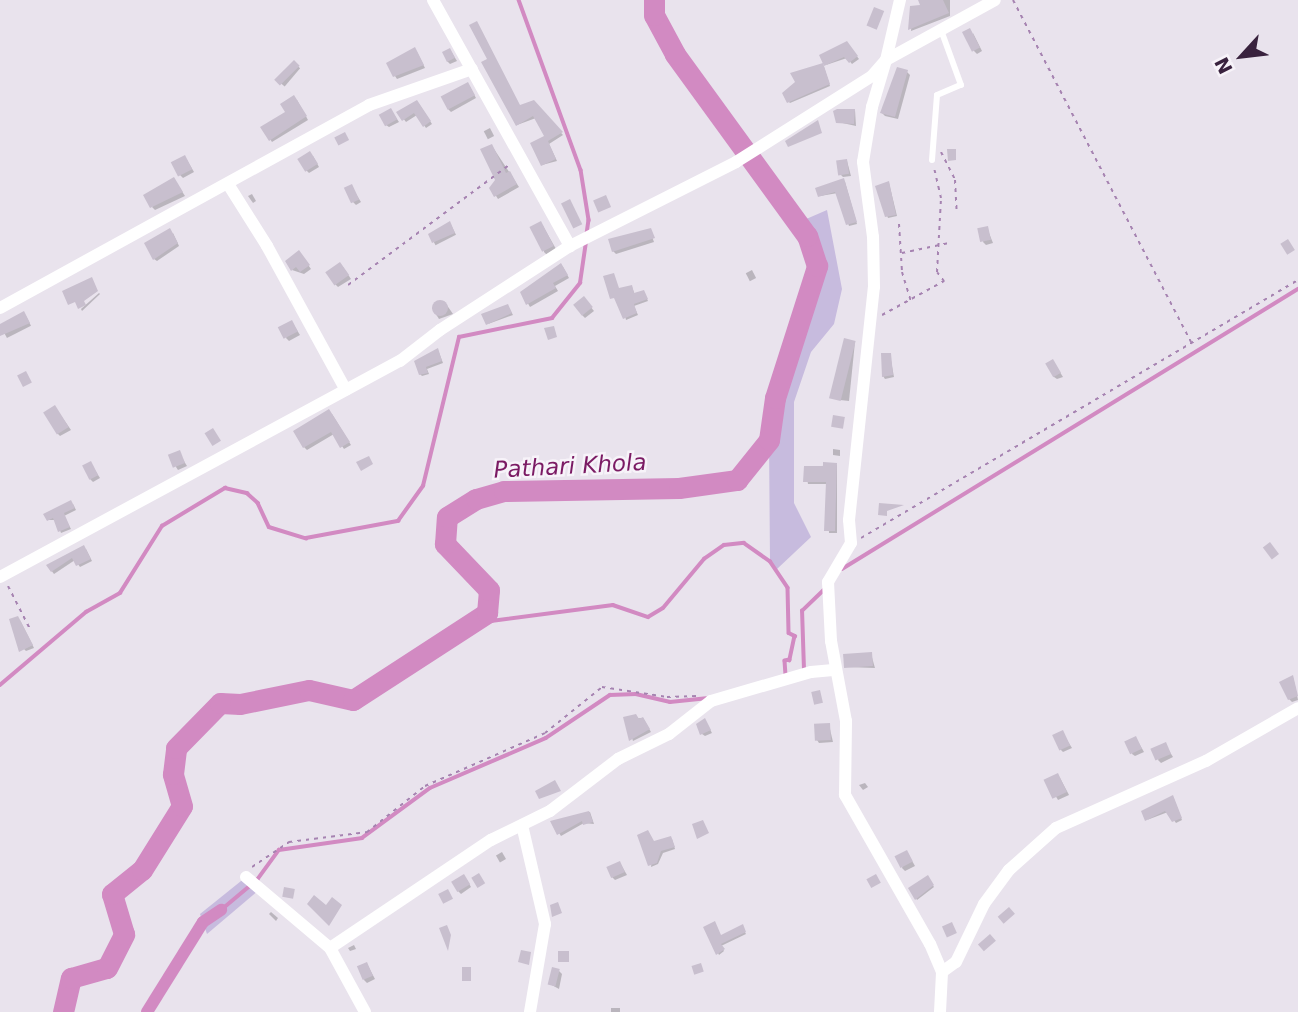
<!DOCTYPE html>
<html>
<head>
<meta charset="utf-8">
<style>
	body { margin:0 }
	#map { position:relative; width:1298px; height:1012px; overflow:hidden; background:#e9e3ed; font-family:"DejaVu Sans",sans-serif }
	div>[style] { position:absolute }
	.green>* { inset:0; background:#c7bbde }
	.shadow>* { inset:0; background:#0003; transform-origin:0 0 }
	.stream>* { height:3.5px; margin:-1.75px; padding:0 1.75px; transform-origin:1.75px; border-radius:1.75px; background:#d28ac2 }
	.canal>* { height:12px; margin:-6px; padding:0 6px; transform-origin:6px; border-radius:6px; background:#d28ac2 }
	.river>* { height:21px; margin:-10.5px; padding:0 10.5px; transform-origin:10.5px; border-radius:10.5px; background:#d28ac2 }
	.building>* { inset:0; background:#c8bfce; transform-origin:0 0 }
	.round { border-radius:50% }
	.path>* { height:2px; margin-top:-1px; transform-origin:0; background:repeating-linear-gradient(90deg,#a683b1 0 3.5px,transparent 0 8.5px) }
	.service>* { height:6px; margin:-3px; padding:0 3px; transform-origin:3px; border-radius:3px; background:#fff }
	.minor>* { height:12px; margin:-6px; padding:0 6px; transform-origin:6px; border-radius:6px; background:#fff }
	span { translate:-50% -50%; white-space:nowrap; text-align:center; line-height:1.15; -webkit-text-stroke:5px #f7f3f9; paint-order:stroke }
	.water-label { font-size:23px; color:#7b1b64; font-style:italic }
	.north { position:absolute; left:1207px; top:21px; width:70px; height:70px; -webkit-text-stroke:5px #f7f3f9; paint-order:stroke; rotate:243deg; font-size:19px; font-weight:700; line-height:28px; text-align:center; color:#39223e }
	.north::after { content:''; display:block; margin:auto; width:24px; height:32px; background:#39223e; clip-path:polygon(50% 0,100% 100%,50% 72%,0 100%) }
</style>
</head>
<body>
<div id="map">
	<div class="green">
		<i style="clip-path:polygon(827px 210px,842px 289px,834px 324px,811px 352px,794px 402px,794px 503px,811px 537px,777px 569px,770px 561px,769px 440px,775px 398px,817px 266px,807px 236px,797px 223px)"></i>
		<i style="clip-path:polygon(246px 877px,260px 889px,207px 934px,200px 914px)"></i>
	</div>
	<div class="shadow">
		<i style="clip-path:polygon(921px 0,950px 0,950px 16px,911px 31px,912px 7px,923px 7px)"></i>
		<i style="clip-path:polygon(973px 33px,982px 51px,977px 54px,974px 51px)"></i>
		<i style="clip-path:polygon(849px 46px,859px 59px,852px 64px,847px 58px,826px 65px)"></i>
		<i style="clip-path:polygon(417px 52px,425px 68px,397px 79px,395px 76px)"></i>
		<i style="clip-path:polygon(452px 53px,457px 61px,450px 64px,447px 61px)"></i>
		<i style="left:294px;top:63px;width:8px;height:24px;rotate:40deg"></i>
		<i style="clip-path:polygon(484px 63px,521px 107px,533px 102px,563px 135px,549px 144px,557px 161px,542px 165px,547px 137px,536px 118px,517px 125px)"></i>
		<i style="clip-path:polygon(824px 67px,830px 86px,790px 103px,789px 102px)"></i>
		<i style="clip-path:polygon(907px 72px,910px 75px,898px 119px,885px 116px,882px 113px)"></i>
		<i style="clip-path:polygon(470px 87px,476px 98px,451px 112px,448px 109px)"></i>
		<i style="clip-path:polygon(297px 100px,308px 120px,272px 142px,270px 139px)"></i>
		<i style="clip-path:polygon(419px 104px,432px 124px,426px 128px,417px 115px,406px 122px,399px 113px)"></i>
		<i style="clip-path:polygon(391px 110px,399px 122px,389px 127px,386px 125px)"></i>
		<i style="clip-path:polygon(855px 110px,856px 126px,838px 122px)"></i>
		<i style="left:490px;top:128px;width:9px;height:7px;rotate:63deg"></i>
		<i style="clip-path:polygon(492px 146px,519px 187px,498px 199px,491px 188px,497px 180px)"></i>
		<i style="clip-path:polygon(313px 156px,319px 167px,309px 173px,306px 170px)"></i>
		<i style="clip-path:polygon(187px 160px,194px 172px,183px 178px,180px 175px)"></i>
		<i style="clip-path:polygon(847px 161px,851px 176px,843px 177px,840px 174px)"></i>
		<i style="clip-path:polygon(176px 182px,185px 196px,155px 210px,152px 207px)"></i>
		<i style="clip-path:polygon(845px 182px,857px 224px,849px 226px,838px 193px,820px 196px)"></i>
		<i style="clip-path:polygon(889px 183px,897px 216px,888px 218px,877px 187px)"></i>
		<i style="clip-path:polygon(351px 186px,361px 202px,356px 205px,353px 202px)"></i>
		<i style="clip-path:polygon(252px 194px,256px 201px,253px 203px,248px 196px)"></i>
		<i style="left:451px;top:225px;width:11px;height:23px;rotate:63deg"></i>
		<i style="clip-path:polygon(543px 226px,556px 249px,547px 255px,544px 252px)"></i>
		<i style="clip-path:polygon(987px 228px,993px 243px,986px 245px,983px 242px)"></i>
		<i style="clip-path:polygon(650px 231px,654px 242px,616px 254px,613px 251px)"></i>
		<i style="clip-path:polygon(173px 233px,179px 246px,157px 261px,154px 259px)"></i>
		<i style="clip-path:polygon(301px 255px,311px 269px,304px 274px,292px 270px)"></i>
		<i style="clip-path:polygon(343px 267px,351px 279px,338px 287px,335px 284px)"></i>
		<i style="clip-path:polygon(563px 267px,569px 278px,555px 286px,558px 291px,530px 307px,522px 293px)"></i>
		<i style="left:752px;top:270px;width:9px;height:7px;rotate:63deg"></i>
		<i style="clip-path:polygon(632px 287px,635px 295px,644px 292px,648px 301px,634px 306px,638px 315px,626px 320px,619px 290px)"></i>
		<i style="clip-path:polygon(99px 293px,100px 294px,82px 311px,81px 309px)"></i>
		<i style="clip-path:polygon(444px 301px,453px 314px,439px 319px,432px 308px)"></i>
		<i style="clip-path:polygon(586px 301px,594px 311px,585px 318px,582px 315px)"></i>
		<i style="clip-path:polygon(508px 306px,513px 315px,488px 324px)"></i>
		<i style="left:26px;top:316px;width:11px;height:27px;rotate:63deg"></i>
		<i style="clip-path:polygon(292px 322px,300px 335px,289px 341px,286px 338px)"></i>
		<i style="clip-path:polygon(855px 342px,849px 401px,840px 400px,838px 398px)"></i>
		<i style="clip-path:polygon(438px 350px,443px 363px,427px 369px,429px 374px,422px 376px,420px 374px)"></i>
		<i style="clip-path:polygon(890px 355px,894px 377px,885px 379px,883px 376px)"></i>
		<i style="clip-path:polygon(1053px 361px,1063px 377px,1057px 379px,1054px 377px)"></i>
		<i style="clip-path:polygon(57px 410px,71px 430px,60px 436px,57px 433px)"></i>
		<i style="clip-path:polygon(332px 414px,351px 445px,344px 449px,334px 434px,307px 450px,304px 447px)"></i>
		<i style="clip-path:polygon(833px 449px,840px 450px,840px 456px,833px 455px)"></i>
		<i style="clip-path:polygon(179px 453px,187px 466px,178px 470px,176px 467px)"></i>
		<i style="clip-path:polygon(91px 464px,100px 478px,93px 482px,90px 479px)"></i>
		<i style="clip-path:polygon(837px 465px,837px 533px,829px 533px,827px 484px,808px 484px,805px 467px)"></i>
		<i style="clip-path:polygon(73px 504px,76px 510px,64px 516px,71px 529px,61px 533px,56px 520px,48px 520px)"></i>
		<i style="clip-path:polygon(86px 549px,92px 561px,80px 567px,75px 560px,54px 574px,48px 566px)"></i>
		<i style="clip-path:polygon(20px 620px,34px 648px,26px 651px,24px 649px)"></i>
		<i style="clip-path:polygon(871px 654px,875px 668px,847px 667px)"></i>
		<i style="clip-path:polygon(1293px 677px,1298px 700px,1292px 702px,1289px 699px)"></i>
		<i style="clip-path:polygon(643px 718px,651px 732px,633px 741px,626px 719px)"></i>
		<i style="clip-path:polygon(705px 720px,712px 733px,705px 736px,702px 734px)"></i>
		<i style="clip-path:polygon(829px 725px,833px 742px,819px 743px,817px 740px)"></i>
		<i style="clip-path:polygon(1062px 732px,1072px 748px,1063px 752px,1060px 749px)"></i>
		<i style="clip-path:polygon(1136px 738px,1144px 752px,1135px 756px,1132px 754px)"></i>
		<i style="clip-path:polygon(1165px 744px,1173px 757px,1161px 763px,1158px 760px)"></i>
		<i style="clip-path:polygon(1060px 778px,1069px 795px,1058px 800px,1047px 781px)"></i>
		<i style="clip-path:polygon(865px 783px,868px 787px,863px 790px,859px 785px)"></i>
		<i style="clip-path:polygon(1174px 799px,1182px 820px,1176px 823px,1168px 812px,1147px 820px)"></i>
		<i style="clip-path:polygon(590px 812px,594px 824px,584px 823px,561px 836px,552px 822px)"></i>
		<i style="clip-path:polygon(672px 839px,675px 849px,663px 853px,658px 864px,651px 867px,654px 843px)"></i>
		<i style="left:502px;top:852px;width:8px;height:7px;rotate:60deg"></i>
		<i style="clip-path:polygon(907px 852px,915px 866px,905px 871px,902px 868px)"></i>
		<i style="clip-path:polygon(620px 863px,627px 875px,615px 880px,612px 877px)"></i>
		<i style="clip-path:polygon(928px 878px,934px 887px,917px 900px,911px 889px)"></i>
		<i style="clip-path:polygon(467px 880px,471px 887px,461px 894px,458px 891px)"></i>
		<i style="clip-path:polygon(271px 912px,278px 918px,276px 921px,269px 914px)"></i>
		<i style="clip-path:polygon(705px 927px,721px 937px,742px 927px,746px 934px,721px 946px,724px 951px,719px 955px)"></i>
		<i style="clip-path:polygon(354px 945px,356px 949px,350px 951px,348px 948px)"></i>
		<i style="clip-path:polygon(367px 964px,375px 979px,367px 983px,364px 980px)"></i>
		<i style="clip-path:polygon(559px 971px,562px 974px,559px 989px,550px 984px)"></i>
		<i style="left:611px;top:1008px;width:9px;height:4px"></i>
	</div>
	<div class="stream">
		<i style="left:519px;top:0;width:181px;rotate:70deg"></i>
		<i style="left:581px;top:170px;width:51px;rotate:80.9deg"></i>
		<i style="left:589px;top:220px;width:14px;rotate:98deg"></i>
		<i style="left:842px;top:569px;width:535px;rotate:-31.55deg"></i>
		<i style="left:476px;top:623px;width:138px;rotate:-7.5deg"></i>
		<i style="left:613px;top:605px;width:37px;rotate:19deg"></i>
		<i style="left:648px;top:617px;width:17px;rotate:-31deg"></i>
		<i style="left:663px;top:608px;width:64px;rotate:-50.1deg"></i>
		<i style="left:704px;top:559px;width:24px;rotate:-35deg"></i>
		<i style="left:724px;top:545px;width:20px;rotate:-6deg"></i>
		<i style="left:744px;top:543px;width:32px;rotate:35deg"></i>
		<i style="left:770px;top:561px;width:32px;rotate:56deg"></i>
		<i style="left:788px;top:588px;width:45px;rotate:88.7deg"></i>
		<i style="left:789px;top:633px;width:7px;rotate:27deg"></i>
		<i style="left:795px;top:636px;width:25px;rotate:102deg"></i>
		<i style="left:790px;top:660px;width:5px;rotate:169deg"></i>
		<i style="left:785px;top:661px;width:15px;rotate:86deg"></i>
		<i style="left:804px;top:670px;width:59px;rotate:-91.9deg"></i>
		<i style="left:802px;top:611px;width:30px;rotate:-44deg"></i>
		<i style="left:0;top:685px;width:113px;rotate:-40.3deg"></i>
		<i style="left:86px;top:612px;width:39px;rotate:-29deg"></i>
		<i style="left:120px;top:593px;width:79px;rotate:-57.9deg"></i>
		<i style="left:162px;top:526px;width:74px;rotate:-31.1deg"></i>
		<i style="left:225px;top:488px;width:23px;rotate:13deg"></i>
		<i style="left:247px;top:493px;width:15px;rotate:42deg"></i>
		<i style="left:258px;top:503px;width:26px;rotate:65deg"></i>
		<i style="left:269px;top:527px;width:39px;rotate:17deg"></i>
		<i style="left:306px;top:538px;width:94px;rotate:-10.5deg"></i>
		<i style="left:398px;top:521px;width:43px;rotate:-54.5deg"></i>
		<i style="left:423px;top:486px;width:153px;rotate:-76.4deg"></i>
		<i style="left:459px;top:337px;width:95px;rotate:-11.5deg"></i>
		<i style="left:552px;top:318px;width:45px;rotate:-51.3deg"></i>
		<i style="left:580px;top:283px;width:41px;rotate:-81.7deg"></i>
		<i style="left:221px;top:910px;width:47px;rotate:-39.8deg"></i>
		<i style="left:257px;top:880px;width:37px;rotate:-54deg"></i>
		<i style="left:279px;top:850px;width:84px;rotate:-8.2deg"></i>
		<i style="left:362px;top:838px;width:84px;rotate:-36.3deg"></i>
		<i style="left:430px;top:788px;width:126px;rotate:-23.3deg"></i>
		<i style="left:546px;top:738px;width:77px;rotate:-33.9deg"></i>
		<i style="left:610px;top:695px;width:26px;rotate:-2deg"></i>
		<i style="left:636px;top:694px;width:35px;rotate:13deg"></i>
		<i style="left:670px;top:702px;width:36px;rotate:-6deg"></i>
	</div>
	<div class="canal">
		<i style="left:147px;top:1012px;width:106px;rotate:-58.1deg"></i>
		<i style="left:203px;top:922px;width:22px;rotate:-34deg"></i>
	</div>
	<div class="river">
		<i style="left:63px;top:1012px;width:35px;rotate:-77deg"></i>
		<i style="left:71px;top:978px;width:37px;rotate:-16deg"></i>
		<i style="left:107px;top:968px;width:38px;rotate:-63deg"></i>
		<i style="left:124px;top:934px;width:42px;rotate:-106.7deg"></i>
		<i style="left:112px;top:894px;width:38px;rotate:-39deg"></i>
		<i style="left:142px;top:870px;width:75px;rotate:-58deg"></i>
		<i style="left:182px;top:806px;width:33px;rotate:-106deg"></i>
		<i style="left:173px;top:774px;width:26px;rotate:-83deg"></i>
		<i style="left:176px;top:748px;width:63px;rotate:-45.6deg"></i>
		<i style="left:220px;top:703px;width:20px;rotate:3deg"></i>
		<i style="left:240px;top:704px;width:70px;rotate:-11.5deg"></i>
		<i style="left:309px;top:690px;width:45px;rotate:12.8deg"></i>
		<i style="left:353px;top:700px;width:160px;rotate:-33deg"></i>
		<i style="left:487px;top:613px;width:23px;rotate:-85deg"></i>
		<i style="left:489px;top:590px;width:64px;rotate:-133.7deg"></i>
		<i style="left:445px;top:544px;width:27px;rotate:-86deg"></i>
		<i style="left:447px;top:517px;width:34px;rotate:-32deg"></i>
		<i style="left:476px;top:499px;width:29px;rotate:-16deg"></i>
		<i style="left:504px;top:491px;width:175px;rotate:-1deg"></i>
		<i style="left:679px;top:488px;width:59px;rotate:-7.9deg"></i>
		<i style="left:737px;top:480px;width:51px;rotate:-51.3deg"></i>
		<i style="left:769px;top:440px;width:42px;rotate:-81.9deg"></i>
		<i style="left:775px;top:398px;width:139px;rotate:-72.3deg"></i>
		<i style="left:817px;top:266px;width:32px;rotate:-108deg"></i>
		<i style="left:807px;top:236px;width:225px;rotate:-126deg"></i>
		<i style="left:675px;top:54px;width:44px;rotate:-118.3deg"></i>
		<i style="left:654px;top:15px;width:15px;rotate:-90deg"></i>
	</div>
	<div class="building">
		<i style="clip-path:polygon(918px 0,943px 0,949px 13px,908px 30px,910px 6px,920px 5px)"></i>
		<i style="left:874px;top:7px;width:11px;height:20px;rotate:22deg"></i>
		<i style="clip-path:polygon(477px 21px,520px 105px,534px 100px,563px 132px,548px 141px,556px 159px,541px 166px,530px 143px,544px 136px,533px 116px,516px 126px,481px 62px,487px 59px,469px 25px)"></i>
		<i style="left:970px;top:28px;width:22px;height:9px;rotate:63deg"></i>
		<i style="clip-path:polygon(847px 41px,858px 56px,849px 63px,844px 57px,824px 66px,819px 55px)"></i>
		<i style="clip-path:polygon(415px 47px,424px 65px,393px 77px,386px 63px)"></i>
		<i style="left:450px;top:48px;width:11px;height:9px;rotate:63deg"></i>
		<i style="left:294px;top:60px;width:8px;height:28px;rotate:45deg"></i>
		<i style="clip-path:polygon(823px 63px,830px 84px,787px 103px,782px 93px,795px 82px,790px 73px)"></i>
		<i style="clip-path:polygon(897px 67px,908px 70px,895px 117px,880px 113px)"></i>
		<i style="left:468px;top:82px;width:15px;height:31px;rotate:62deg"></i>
		<i style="clip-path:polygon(294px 95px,307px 116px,269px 141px,260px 127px,285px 112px,280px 104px)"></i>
		<i style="clip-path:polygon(417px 100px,431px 121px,423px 127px,414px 113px,402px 121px,396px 112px)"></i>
		<i style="left:391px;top:108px;width:13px;height:14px;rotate:61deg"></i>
		<i style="clip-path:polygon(837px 109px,855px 109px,854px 124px,836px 123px,833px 111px)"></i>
		<i style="clip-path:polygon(818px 120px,822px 133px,788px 147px,785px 141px)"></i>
		<i style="left:345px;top:132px;width:9px;height:12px;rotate:63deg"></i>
		<i style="clip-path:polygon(492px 144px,506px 173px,510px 171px,517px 184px,494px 197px,489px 188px,495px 180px,480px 149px)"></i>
		<i style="clip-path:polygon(947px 149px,956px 149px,956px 160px,948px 161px)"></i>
		<i style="left:310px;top:151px;width:15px;height:15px;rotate:58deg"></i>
		<i style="left:185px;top:155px;width:16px;height:16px;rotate:63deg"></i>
		<i style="left:847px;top:159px;width:15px;height:11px;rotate:82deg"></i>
		<i style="clip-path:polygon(174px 177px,183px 192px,150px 208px,143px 195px)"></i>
		<i style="clip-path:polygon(844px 178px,857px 222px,846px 225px,835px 192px,818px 197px,815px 188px)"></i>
		<i style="clip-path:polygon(889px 181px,896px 215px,885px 217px,875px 186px)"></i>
		<i style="left:352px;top:184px;width:17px;height:9px;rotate:65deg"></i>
		<i style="left:606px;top:195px;width:13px;height:14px;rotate:67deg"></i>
		<i style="left:570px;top:199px;width:28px;height:10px;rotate:64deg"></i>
		<i style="clip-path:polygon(450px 221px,455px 233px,432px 243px,428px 234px)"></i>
		<i style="left:541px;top:221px;width:28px;height:13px;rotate:63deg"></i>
		<i style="left:988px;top:226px;width:14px;height:11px;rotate:78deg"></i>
		<i style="clip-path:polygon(170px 228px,178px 243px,153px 260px,144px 243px)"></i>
		<i style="clip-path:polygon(651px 228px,655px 238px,612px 252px,608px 239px)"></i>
		<i style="left:1288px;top:239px;width:13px;height:9px;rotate:58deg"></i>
		<i style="clip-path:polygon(299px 250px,310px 265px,300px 272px,296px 267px,291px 271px,285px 261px)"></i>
		<i style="left:340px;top:262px;width:16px;height:18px;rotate:55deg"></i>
		<i style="clip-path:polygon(561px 263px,568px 275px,553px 283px,556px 288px,526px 305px,520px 292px)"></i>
		<i style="clip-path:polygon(614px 273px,619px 288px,632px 285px,634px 293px,644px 290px,648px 299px,634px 304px,637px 313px,623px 319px,614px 298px,610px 299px,603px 276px)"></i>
		<i style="clip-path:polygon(92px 277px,98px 291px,84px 301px,86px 305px,78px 309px,75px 302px,68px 305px,62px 291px)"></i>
		<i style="left:584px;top:296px;width:14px;height:14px;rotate:51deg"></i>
		<i class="round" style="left:432px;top:300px;width:16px;height:16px"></i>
		<i style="clip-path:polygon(508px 304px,512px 313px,486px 325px,481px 314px)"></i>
		<i style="clip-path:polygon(24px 311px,30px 323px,0 336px,0 324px)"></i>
		<i style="left:292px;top:320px;width:13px;height:16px;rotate:63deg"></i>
		<i style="clip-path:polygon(554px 326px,557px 337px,548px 340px,544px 328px)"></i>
		<i style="left:844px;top:338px;width:12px;height:62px;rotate:14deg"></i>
		<i style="clip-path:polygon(438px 348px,442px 361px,426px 367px,428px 373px,419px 375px,414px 361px)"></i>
		<i style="clip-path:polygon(881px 353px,891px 353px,893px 375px,882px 377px)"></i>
		<i style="left:1053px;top:359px;width:16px;height:9px;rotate:60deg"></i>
		<i style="left:26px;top:371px;width:13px;height:10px;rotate:63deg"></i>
		<i style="left:55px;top:405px;width:26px;height:14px;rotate:58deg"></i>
		<i style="clip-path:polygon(329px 409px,350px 442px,340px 448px,331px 432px,303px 448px,293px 431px)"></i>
		<i style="left:833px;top:415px;width:12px;height:12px;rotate:9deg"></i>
		<i style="left:213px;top:428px;width:15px;height:10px;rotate:58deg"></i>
		<i style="left:180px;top:450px;width:14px;height:13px;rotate:69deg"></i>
		<i style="clip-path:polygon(369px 456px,373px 464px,361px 471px,356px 462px)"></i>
		<i style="left:91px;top:461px;width:16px;height:10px;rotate:63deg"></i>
		<i style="clip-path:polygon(823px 462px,837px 463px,835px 531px,824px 531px,826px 482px,803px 482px,804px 466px,823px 466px)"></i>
		<i style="clip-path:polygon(71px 500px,75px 508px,64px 513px,70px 527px,58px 532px,53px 518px,47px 521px,43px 514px)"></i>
		<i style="clip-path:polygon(879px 503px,904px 505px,887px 511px,887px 516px,878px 515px)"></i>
		<i style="left:1270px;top:542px;width:15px;height:9px;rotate:53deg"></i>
		<i style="clip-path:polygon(84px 545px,91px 559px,76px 566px,72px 558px,51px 572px,46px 565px)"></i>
		<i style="clip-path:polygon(18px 616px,33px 645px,19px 652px,9px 619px)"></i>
		<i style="left:872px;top:652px;width:14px;height:29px;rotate:86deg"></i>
		<i style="clip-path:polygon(1293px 675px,1298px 696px,1288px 700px,1279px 682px)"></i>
		<i style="left:820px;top:690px;width:13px;height:9px;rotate:77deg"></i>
		<i style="clip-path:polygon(636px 714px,639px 719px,643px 717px,650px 729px,629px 741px,623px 717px)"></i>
		<i style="clip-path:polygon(705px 718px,711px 730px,700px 735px,696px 724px)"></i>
		<i style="left:830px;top:723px;width:17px;height:16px;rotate:87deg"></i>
		<i style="left:1063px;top:730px;width:17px;height:12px;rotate:65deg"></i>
		<i style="left:1136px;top:736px;width:14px;height:13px;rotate:65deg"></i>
		<i style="left:1166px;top:742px;width:13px;height:17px;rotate:67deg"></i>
		<i style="left:1058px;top:773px;width:21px;height:16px;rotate:65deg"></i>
		<i style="clip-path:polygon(555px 780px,561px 791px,539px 799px,535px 791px)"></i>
		<i style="clip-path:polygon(1173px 795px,1182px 818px,1172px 822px,1165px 811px,1145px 821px,1141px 811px)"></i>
		<i style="clip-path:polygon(589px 811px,593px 822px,583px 825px,582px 821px,557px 835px,550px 821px)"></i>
		<i style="clip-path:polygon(703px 820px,709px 833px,697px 839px,692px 824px)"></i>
		<i style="clip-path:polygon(648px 830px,654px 841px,671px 836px,675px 847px,661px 851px,657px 863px,648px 866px,637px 835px)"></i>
		<i style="left:907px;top:850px;width:13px;height:14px;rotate:63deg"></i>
		<i style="left:620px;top:861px;width:12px;height:15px;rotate:66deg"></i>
		<i style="left:479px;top:873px;width:12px;height:9px;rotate:59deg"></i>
		<i style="left:464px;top:874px;width:12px;height:15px;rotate:59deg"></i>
		<i style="left:876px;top:874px;width:10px;height:11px;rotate:61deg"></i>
		<i style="clip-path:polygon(928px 875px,934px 885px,915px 900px,908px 888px)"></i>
		<i style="left:284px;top:887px;width:11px;height:10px;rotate:10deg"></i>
		<i style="left:448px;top:889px;width:11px;height:11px;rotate:63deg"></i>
		<i style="clip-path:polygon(314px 895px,326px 905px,332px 897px,342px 905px,329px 926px,307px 904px)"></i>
		<i style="clip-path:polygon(558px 902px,562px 913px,552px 917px,550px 905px)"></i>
		<i style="left:1009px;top:907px;width:9px;height:15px;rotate:49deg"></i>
		<i style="clip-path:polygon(715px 921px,721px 935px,743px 924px,746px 932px,721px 944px,725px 949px,716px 955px,703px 927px)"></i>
		<i style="left:952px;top:922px;width:12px;height:11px;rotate:66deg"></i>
		<i style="clip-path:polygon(447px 925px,451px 935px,448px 951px,439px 928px)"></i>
		<i style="left:990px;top:934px;width:9px;height:16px;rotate:49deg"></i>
		<i style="clip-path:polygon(521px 950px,531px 952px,529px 965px,518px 962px)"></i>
		<i style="left:558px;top:951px;width:11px;height:11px"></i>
		<i style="left:367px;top:962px;width:15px;height:11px;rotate:67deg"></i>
		<i style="left:701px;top:963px;width:9px;height:10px;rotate:72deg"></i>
		<i style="left:462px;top:967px;width:9px;height:14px"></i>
		<i style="left:552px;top:967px;width:8px;height:18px;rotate:14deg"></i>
	</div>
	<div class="path">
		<i style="left:1013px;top:0;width:386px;rotate:62.5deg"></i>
		<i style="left:941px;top:152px;width:31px;rotate:63deg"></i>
		<i style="left:955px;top:180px;width:34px;rotate:87deg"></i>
		<i style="left:899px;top:224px;width:48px;rotate:86.4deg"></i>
		<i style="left:902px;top:272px;width:30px;rotate:73deg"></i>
		<i style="left:902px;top:253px;width:48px;rotate:-12deg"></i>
		<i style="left:348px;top:285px;width:201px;rotate:-36.7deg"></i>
		<i style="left:882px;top:315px;width:71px;rotate:-28.7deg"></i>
		<i style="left:944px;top:281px;width:11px;rotate:-128deg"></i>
		<i style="left:937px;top:272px;width:74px;rotate:-86.9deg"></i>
		<i style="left:941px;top:198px;width:31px;rotate:-103deg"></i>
		<i style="left:861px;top:538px;width:507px;rotate:-30.56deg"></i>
		<i style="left:8px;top:586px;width:48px;rotate:62.9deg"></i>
		<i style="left:252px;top:867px;width:45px;rotate:-34deg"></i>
		<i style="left:289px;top:842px;width:79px;rotate:-7.3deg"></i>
		<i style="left:367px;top:832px;width:74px;rotate:-38.4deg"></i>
		<i style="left:425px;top:786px;width:131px;rotate:-23.8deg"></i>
		<i style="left:545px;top:733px;width:73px;rotate:-38.9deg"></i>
		<i style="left:602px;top:687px;width:66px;rotate:8.7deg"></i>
		<i style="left:667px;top:697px;width:30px;rotate:-2deg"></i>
	</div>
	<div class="service">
		<i style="left:932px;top:160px;width:65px;rotate:-85.6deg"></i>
		<i style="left:937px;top:95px;width:26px;rotate:-23deg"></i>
		<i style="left:961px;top:85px;width:59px;rotate:-110deg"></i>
	</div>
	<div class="minor">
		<i style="left:433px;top:0;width:282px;rotate:60.9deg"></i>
		<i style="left:228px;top:184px;width:73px;rotate:57.8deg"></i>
		<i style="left:267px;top:246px;width:164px;rotate:61.3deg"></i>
		<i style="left:0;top:308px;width:421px;rotate:-28.8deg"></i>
		<i style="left:369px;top:105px;width:109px;rotate:-19.3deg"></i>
		<i style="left:0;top:577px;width:455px;rotate:-28.4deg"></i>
		<i style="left:400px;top:361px;width:51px;rotate:-37.8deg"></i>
		<i style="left:440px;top:330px;width:155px;rotate:-32.9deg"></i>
		<i style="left:570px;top:246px;width:186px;rotate:-26.8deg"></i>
		<i style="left:736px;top:162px;width:161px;rotate:-32.3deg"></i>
		<i style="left:872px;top:76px;width:21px;rotate:-49deg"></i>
		<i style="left:886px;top:60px;width:62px;rotate:-76.9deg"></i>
		<i style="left:522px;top:825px;width:102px;rotate:76.9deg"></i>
		<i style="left:545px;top:924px;width:89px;rotate:99.7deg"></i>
		<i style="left:246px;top:877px;width:110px;rotate:40.2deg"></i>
		<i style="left:942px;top:972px;width:17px;rotate:-36deg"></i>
		<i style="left:956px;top:962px;width:64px;rotate:-64.2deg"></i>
		<i style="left:984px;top:904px;width:42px;rotate:-53.7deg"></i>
		<i style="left:1009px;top:870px;width:63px;rotate:-41.8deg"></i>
		<i style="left:1056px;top:828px;width:164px;rotate:-24.1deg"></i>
		<i style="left:1206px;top:761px;width:106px;rotate:-29.9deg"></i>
		<i style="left:365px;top:1012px;width:73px;rotate:-118.7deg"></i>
		<i style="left:330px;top:948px;width:194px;rotate:-33.9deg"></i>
		<i style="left:491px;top:840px;width:66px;rotate:-26.2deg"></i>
		<i style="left:550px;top:811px;width:86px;rotate:-37.4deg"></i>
		<i style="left:618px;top:759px;width:57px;rotate:-26.1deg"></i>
		<i style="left:669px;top:734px;width:53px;rotate:-38.2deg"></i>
		<i style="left:711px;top:701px;width:104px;rotate:-16.2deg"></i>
		<i style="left:811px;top:672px;width:25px;rotate:-5deg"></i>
		<i style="left:940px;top:1012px;width:40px;rotate:-87.1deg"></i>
		<i style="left:942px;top:972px;width:30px;rotate:-113deg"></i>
		<i style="left:930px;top:944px;width:172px;rotate:-119.7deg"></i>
		<i style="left:845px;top:795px;width:74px;rotate:-89.2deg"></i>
		<i style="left:846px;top:721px;width:81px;rotate:-100.6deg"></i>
		<i style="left:831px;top:641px;width:59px;rotate:-92.9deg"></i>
		<i style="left:828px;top:582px;width:45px;rotate:-59.5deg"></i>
		<i style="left:851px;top:543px;width:23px;rotate:-95deg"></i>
		<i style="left:849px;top:520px;width:234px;rotate:-83.9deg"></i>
		<i style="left:874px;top:287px;width:50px;rotate:-91.1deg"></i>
		<i style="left:873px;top:237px;width:76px;rotate:-97.6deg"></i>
		<i style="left:863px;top:162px;width:56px;rotate:-80.7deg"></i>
		<i style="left:872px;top:107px;width:49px;rotate:-73.4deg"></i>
		<i style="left:886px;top:60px;width:124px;rotate:-28.8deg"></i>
	</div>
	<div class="water-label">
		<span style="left:570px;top:466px;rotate:-3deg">Pathari Khola</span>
	</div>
	<div class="north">N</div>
</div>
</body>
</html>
